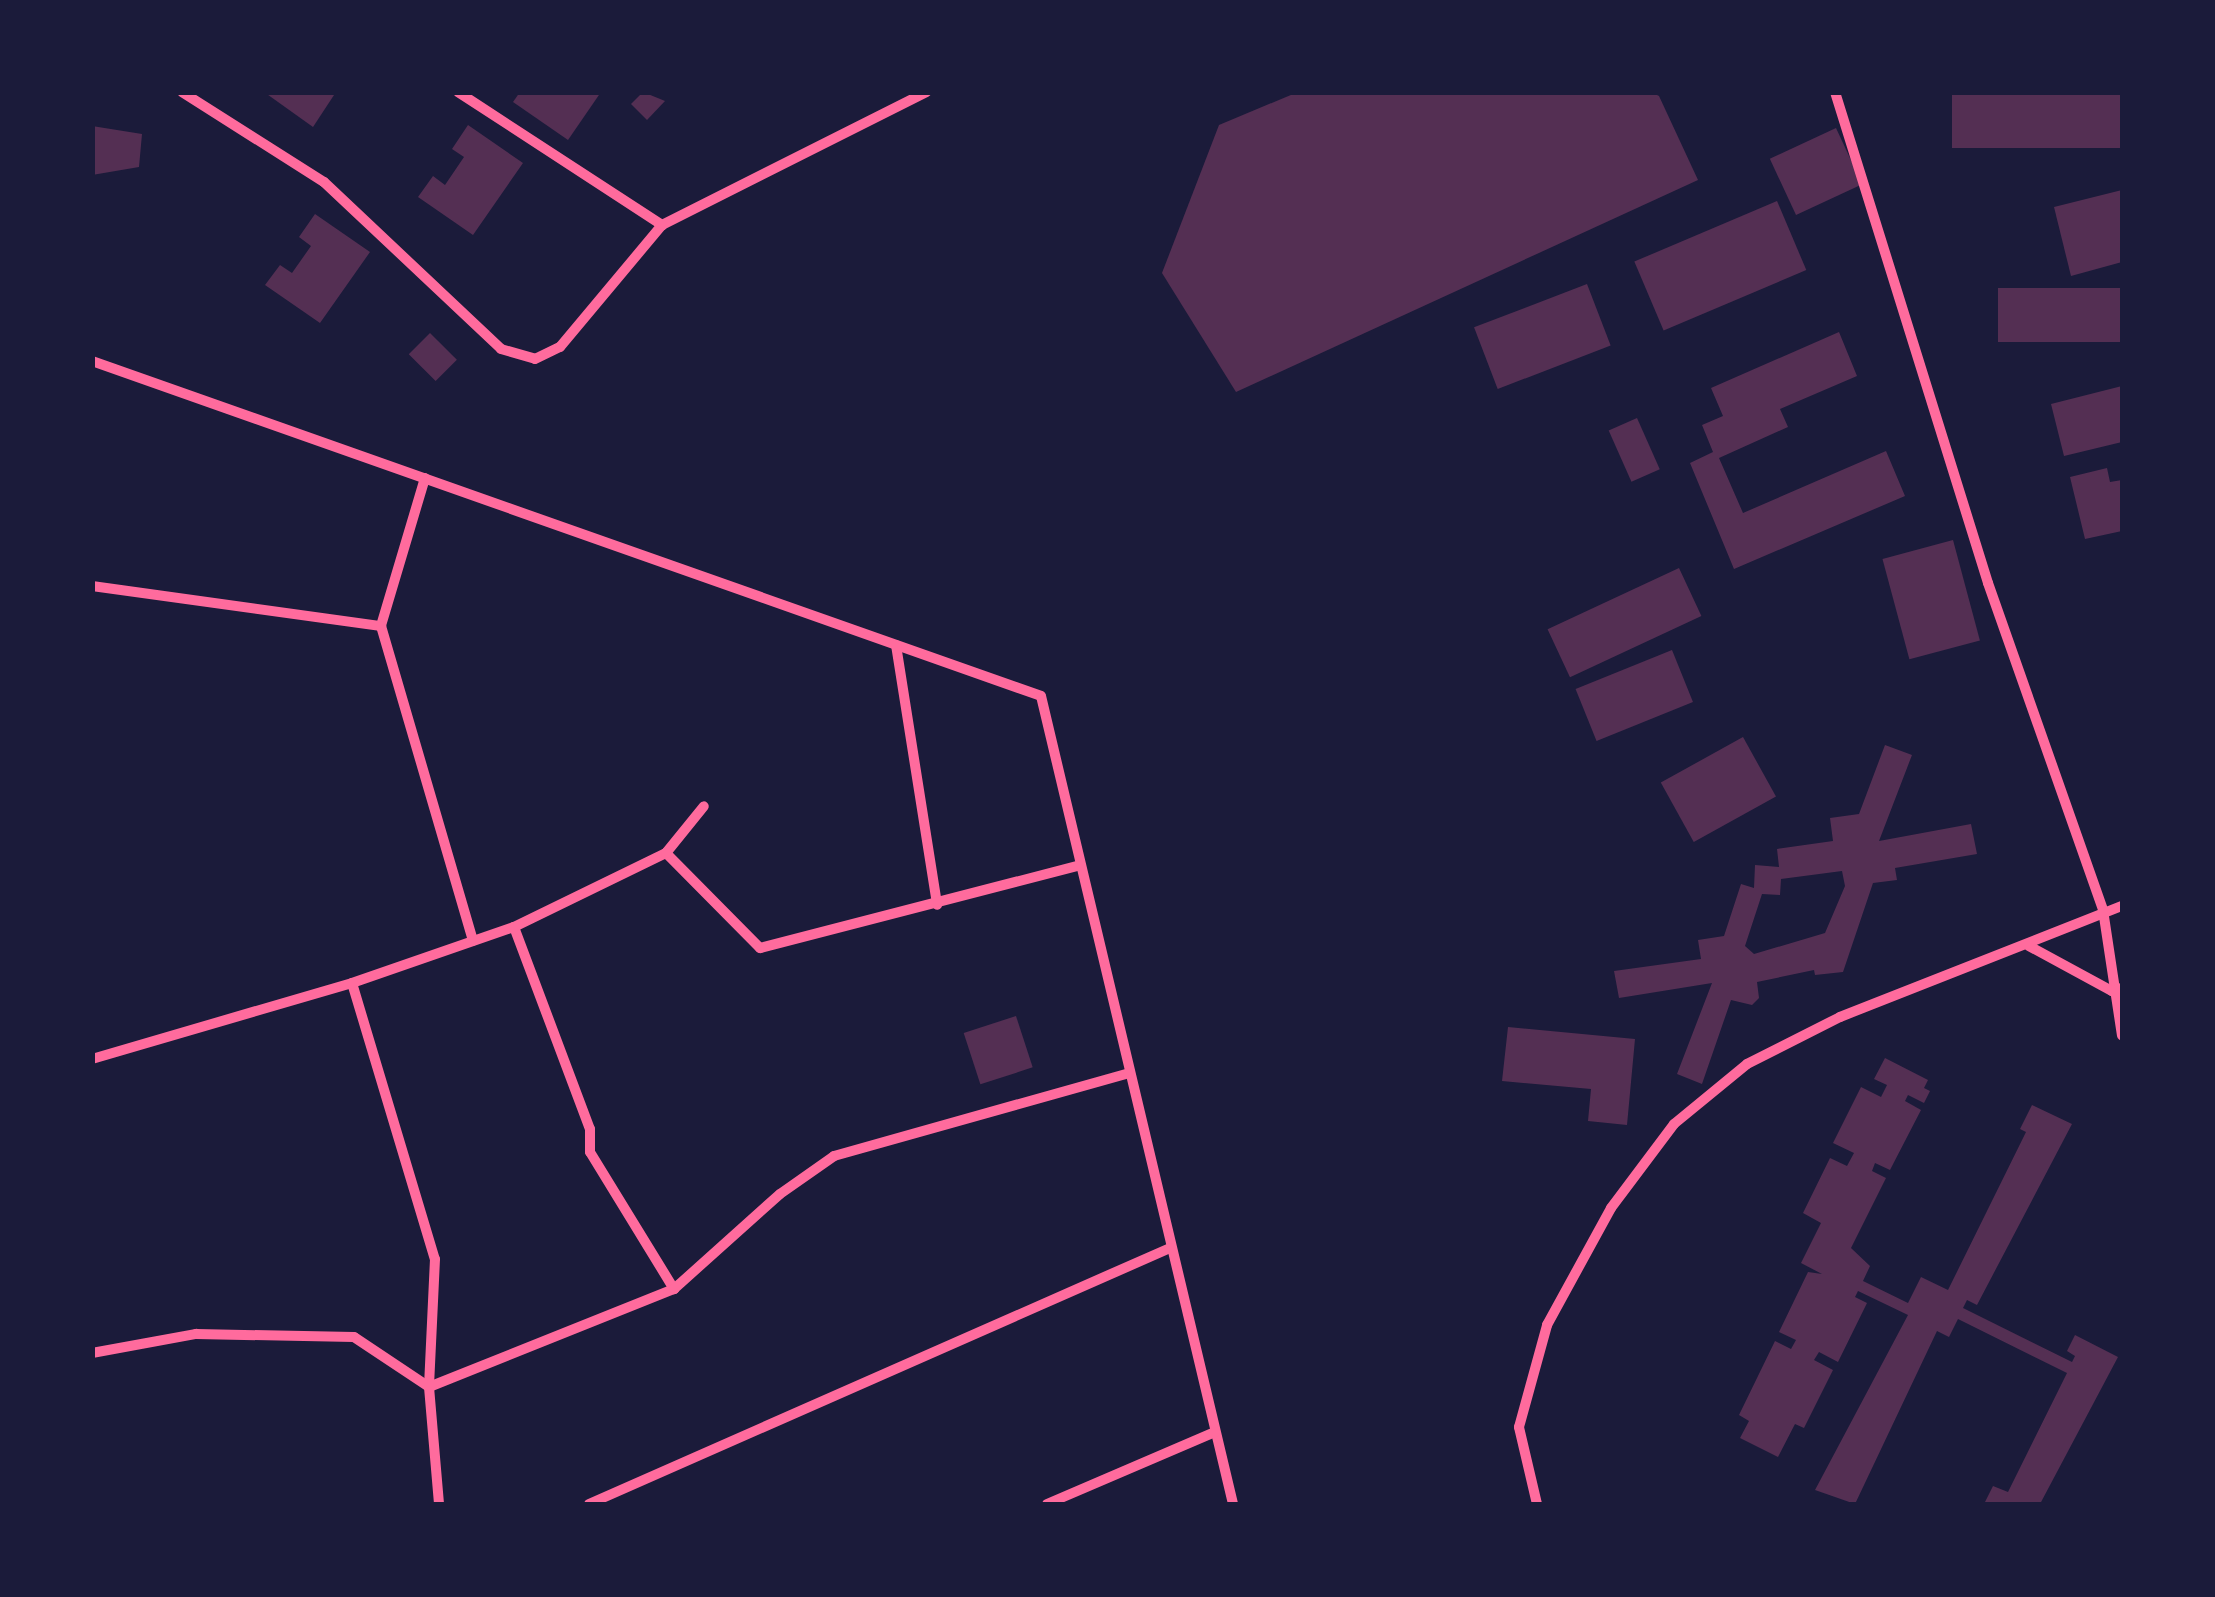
<!DOCTYPE html>
<html>
<head>
<meta charset="utf-8">
<style>
	body { margin:0 }
	#map { position:relative; width:2215px; height:1597px; overflow:hidden; background:#1b1b3a; font-family:Manrope,sans-serif }
	div>[style] { position:absolute }
	.building>* { inset:0; background:#542f53; transform-origin:0 0 }
	.minor>* { height:10px; margin:-5px; padding:0 5px; transform-origin:5px; border-radius:5px; background:#ff6b9d }
	span { translate:-50% -50%; white-space:nowrap; text-align:center; line-height:1.15; -webkit-text-stroke:8px #1b1b3a; paint-order:stroke }
	.frame { position:absolute; inset:0; border:95px solid #1b1b3a; pointer-events:none }
</style>
</head>
<body>
<div id="map">
	<div class="building">
		<i style="clip-path:polygon(264px 92px,336px 92px,313px 127px)"></i>
		<i style="clip-path:polygon(520px 92px,601px 92px,568px 140px,513px 102px)"></i>
		<i style="clip-path:polygon(643px 92px,665px 101px,647px 120px,631px 104px)"></i>
		<i style="clip-path:polygon(1298px 92px,1651px 92px,1659px 96px,1698px 180px,1236px 392px,1162px 273px,1219px 125px)"></i>
		<i style="left:2122px;top:93px;width:55px;height:170px;rotate:90deg"></i>
		<i style="clip-path:polygon(468px 125px,523px 163px,473px 235px,418px 197px,433px 176px,445px 185px,464px 157px,452px 149px)"></i>
		<i style="clip-path:polygon(92px 126px,142px 134px,139px 167px,92px 175px)"></i>
		<i style="left:1836px;top:128px;width:62px;height:73px;rotate:65deg"></i>
		<i style="clip-path:polygon(2122px 190px,2122px 262px,2071px 276px,2054px 207px)"></i>
		<i style="left:1777px;top:201px;width:75px;height:155px;rotate:67deg"></i>
		<i style="clip-path:polygon(315px 214px,370px 252px,320px 323px,265px 285px,280px 265px,292px 273px,311px 246px,299px 237px)"></i>
		<i style="left:1587px;top:284px;width:66px;height:121px;rotate:69deg"></i>
		<i style="left:2122px;top:288px;width:54px;height:124px;rotate:90deg"></i>
		<i style="clip-path:polygon(1839px 332px,1857px 376px,1780px 409px,1788px 427px,1719px 458px,1743px 513px,1886px 451px,1905px 496px,1734px 569px,1690px 463px,1713px 452px,1702px 425px,1723px 416px,1711px 388px)"></i>
		<i style="left:430px;top:333px;width:38px;height:30px;rotate:45deg"></i>
		<i style="clip-path:polygon(2122px 386px,2122px 442px,2064px 456px,2051px 404px)"></i>
		<i style="left:1637px;top:418px;width:56px;height:31px;rotate:66deg"></i>
		<i style="clip-path:polygon(2107px 468px,2110px 482px,2122px 480px,2122px 531px,2085px 539px,2070px 477px)"></i>
		<i style="left:1953px;top:540px;width:104px;height:73px;rotate:75deg"></i>
		<i style="left:1679px;top:568px;width:53px;height:145px;rotate:65deg"></i>
		<i style="left:1672px;top:650px;width:56px;height:104px;rotate:68deg"></i>
		<i style="left:1743px;top:737px;width:68px;height:94px;rotate:61deg"></i>
		<i style="clip-path:polygon(evenodd,1885px 745px,1912px 755px,1879px 841px,1971px 824px,1977px 854px,1895px 868px,1897px 880px,1873px 883px,1843px 972px,1815px 975px,1814px 970px,1757px 982px,1759px 998px,1752px 1005px,1731px 1000px,1702px 1084px,1677px 1074px,1712px 983px,1619px 998px,1614px 971px,1701px 959px,1698px 940px,1724px 936px,1741px 884px,1754px 888px,1755px 865px,1779px 867px,1777px 849px,1833px 841px,1830px 818px,1859px 814px,1885px 745px,1842px 871px,1845px 886px,1825px 933px,1754px 954px,1745px 946px,1762px 894px,1780px 895px,1781px 879px,1842px 871px)"></i>
		<i style="left:1016px;top:1016px;width:54px;height:55px;rotate:72deg"></i>
		<i style="clip-path:polygon(1508px 1027px,1635px 1039px,1627px 1125px,1588px 1121px,1591px 1089px,1502px 1081px)"></i>
		<i style="clip-path:polygon(1885px 1058px,1928px 1080px,1924px 1088px,1930px 1091px,1924px 1103px,1908px 1095px,1905px 1101px,1921px 1110px,1890px 1170px,1875px 1163px,1872px 1171px,1886px 1178px,1851px 1248px,1870px 1266px,1863px 1281px,1908px 1303px,1921px 1277px,1948px 1290px,2026px 1132px,2020px 1129px,2032px 1105px,2072px 1124px,1977px 1305px,1967px 1300px,1963px 1308px,2072px 1362px,2075px 1356px,2067px 1351px,2075px 1335px,2118px 1357px,2040px 1504px,1984px 1504px,1993px 1486px,2008px 1492px,2067px 1373px,1958px 1319px,1949px 1337px,1937px 1331px,1855px 1504px,1815px 1490px,1908px 1315px,1858px 1291px,1855px 1297px,1867px 1303px,1838px 1362px,1819px 1352px,1814px 1360px,1833px 1370px,1804px 1428px,1795px 1424px,1778px 1457px,1740px 1438px,1749px 1421px,1739px 1415px,1775px 1341px,1791px 1349px,1796px 1340px,1779px 1332px,1808px 1272px,1822px 1274px,1801px 1263px,1821px 1223px,1803px 1213px,1830px 1158px,1847px 1166px,1854px 1153px,1833px 1143px,1861px 1087px,1881px 1097px,1887px 1085px,1874px 1079px)"></i>
	</div>
	<div class="minor">
		<i style="left:182px;top:92px;width:168px;rotate:32.4deg"></i>
		<i style="left:324px;top:182px;width:243px;rotate:43.3deg"></i>
		<i style="left:501px;top:349px;width:35px;rotate:16deg"></i>
		<i style="left:535px;top:359px;width:28px;rotate:-26deg"></i>
		<i style="left:560px;top:347px;width:159px;rotate:-50.1deg"></i>
		<i style="left:662px;top:225px;width:296px;rotate:-26.7deg"></i>
		<i style="left:458px;top:92px;width:244px;rotate:33.1deg"></i>
		<i style="left:1835px;top:92px;width:514px;rotate:72.69deg"></i>
		<i style="left:1988px;top:583px;width:347px;rotate:70.6deg"></i>
		<i style="left:2103px;top:910px;width:127px;rotate:81.4deg"></i>
		<i style="left:92px;top:361px;width:1006px;rotate:19.44deg"></i>
		<i style="left:1041px;top:696px;width:830px;rotate:76.63deg"></i>
		<i style="left:425px;top:478px;width:154px;rotate:106.6deg"></i>
		<i style="left:381px;top:626px;width:328px;rotate:73.7deg"></i>
		<i style="left:92px;top:586px;width:292px;rotate:7.9deg"></i>
		<i style="left:896px;top:645px;width:263px;rotate:81deg"></i>
		<i style="left:666px;top:853px;width:134px;rotate:45.3deg"></i>
		<i style="left:760px;top:948px;width:331px;rotate:-14.5deg"></i>
		<i style="left:514px;top:927px;width:216px;rotate:69.4deg"></i>
		<i style="left:590px;top:1129px;width:23px;rotate:90deg"></i>
		<i style="left:590px;top:1152px;width:161px;rotate:58.5deg"></i>
		<i style="left:2029px;top:946px;width:94px;rotate:28.5deg"></i>
		<i style="left:2112px;top:991px;width:10px;rotate:-17deg"></i>
		<i style="left:352px;top:983px;width:288px;rotate:73.3deg"></i>
		<i style="left:435px;top:1259px;width:128px;rotate:92.7deg"></i>
		<i style="left:429px;top:1387px;width:117px;rotate:85.1deg"></i>
		<i style="left:92px;top:1059px;width:271px;rotate:-16.3deg"></i>
		<i style="left:352px;top:983px;width:171px;rotate:-19.1deg"></i>
		<i style="left:514px;top:927px;width:169px;rotate:-26deg"></i>
		<i style="left:666px;top:853px;width:60px;rotate:-51deg"></i>
		<i style="left:92px;top:1353px;width:106px;rotate:-10.4deg"></i>
		<i style="left:196px;top:1334px;width:158px;rotate:1.1deg"></i>
		<i style="left:354px;top:1337px;width:90px;rotate:33.7deg"></i>
		<i style="left:429px;top:1387px;width:264px;rotate:-21.8deg"></i>
		<i style="left:674px;top:1289px;width:142px;rotate:-41.9deg"></i>
		<i style="left:780px;top:1194px;width:66px;rotate:-35.1deg"></i>
		<i style="left:834px;top:1156px;width:306px;rotate:-15.7deg"></i>
		<i style="left:589px;top:1504px;width:635px;rotate:-23.78deg"></i>
		<i style="left:1047px;top:1504px;width:183px;rotate:-23.2deg"></i>
		<i style="left:1537px;top:1504px;width:79px;rotate:-103.2deg"></i>
		<i style="left:1519px;top:1427px;width:106px;rotate:-74.6deg"></i>
		<i style="left:1547px;top:1325px;width:133px;rotate:-61.3deg"></i>
		<i style="left:1611px;top:1208px;width:105px;rotate:-53.1deg"></i>
		<i style="left:1674px;top:1124px;width:94px;rotate:-39.4deg"></i>
		<i style="left:1747px;top:1064px;width:104px;rotate:-26.8deg"></i>
		<i style="left:1840px;top:1017px;width:303px;rotate:-21.5deg"></i>
	</div>
	<div class="frame"></div>
</div>
</body>
</html>
